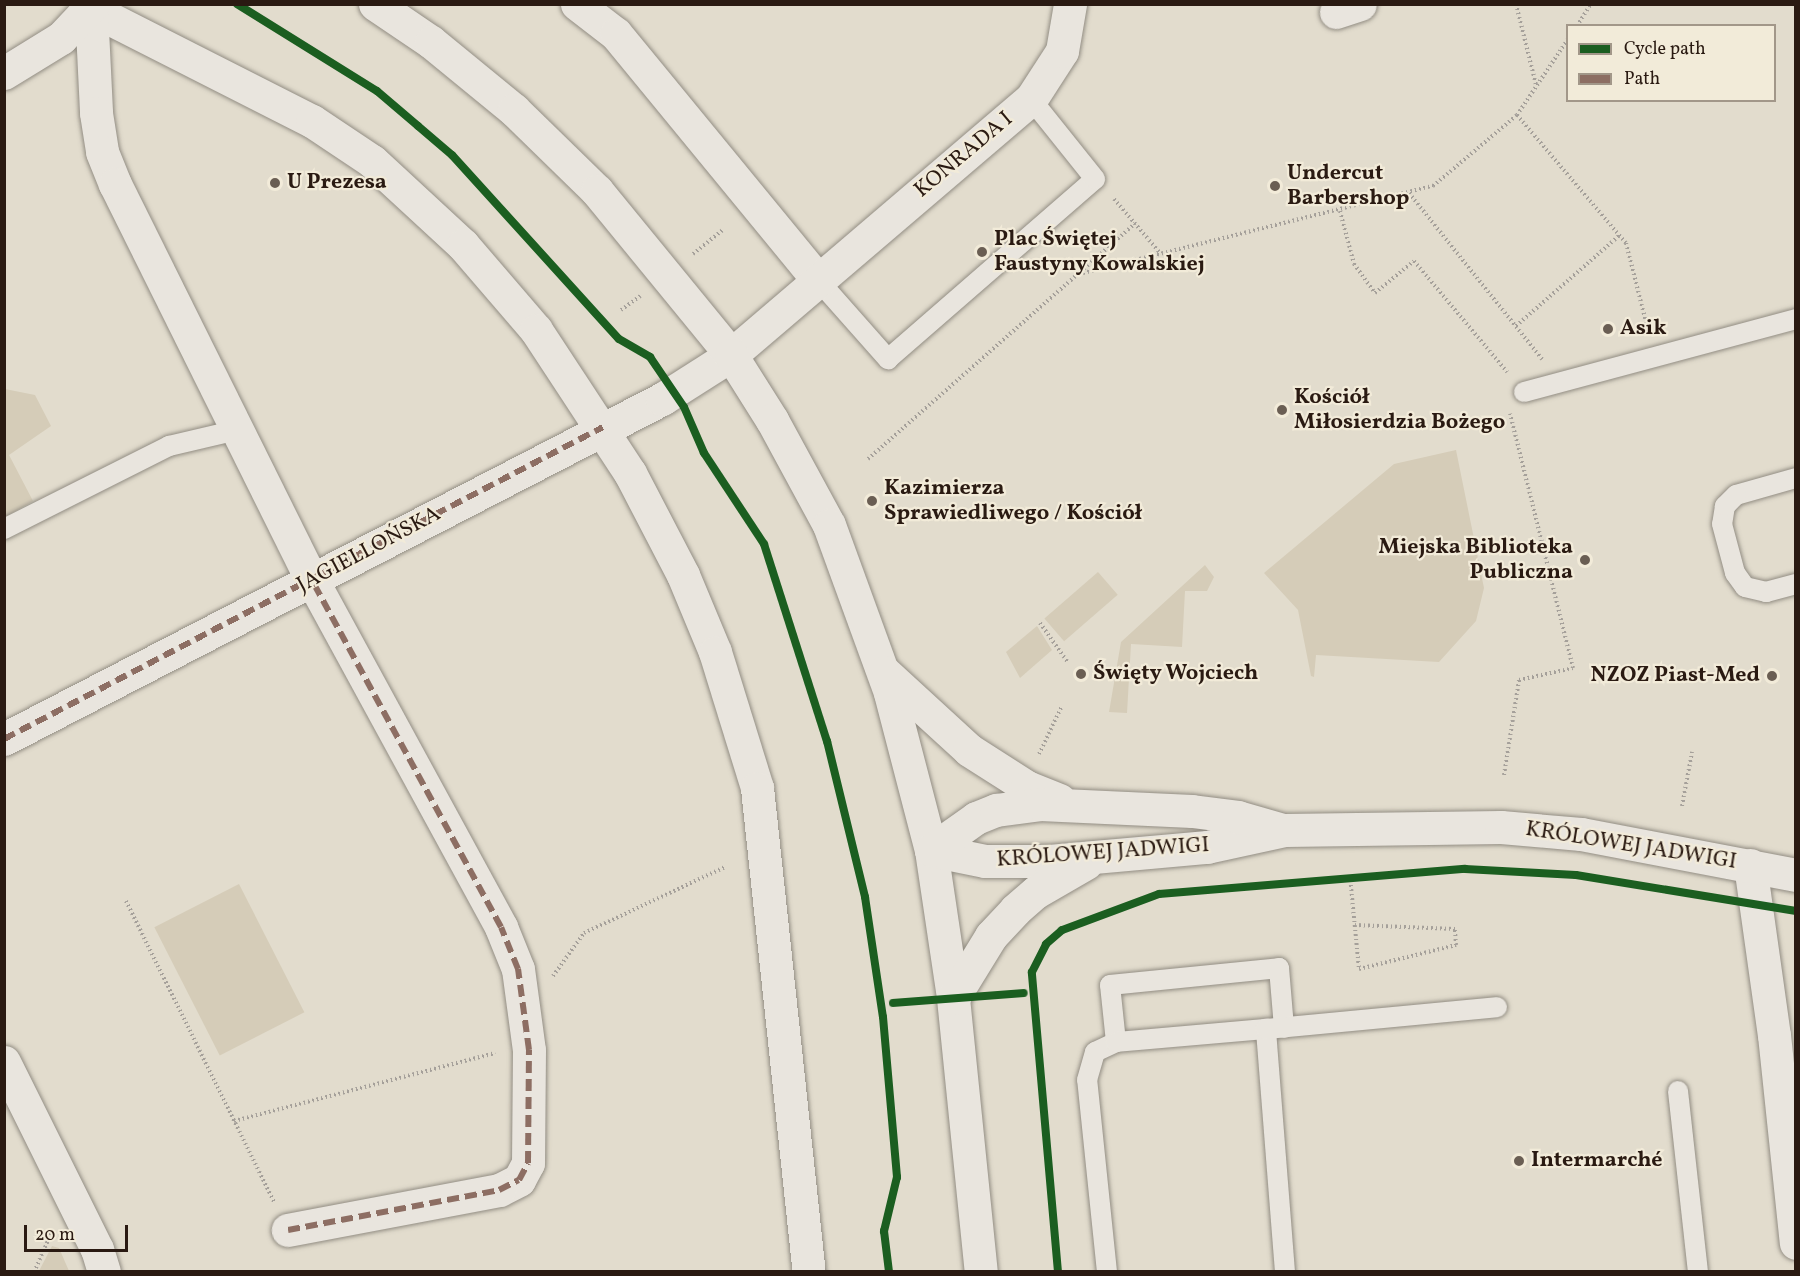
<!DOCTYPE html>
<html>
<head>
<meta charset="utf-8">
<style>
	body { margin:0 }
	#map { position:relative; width:1800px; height:1276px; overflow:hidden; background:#e2dccd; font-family:Vollkorn,serif }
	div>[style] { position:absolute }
	.green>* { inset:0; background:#d5ccb8; transform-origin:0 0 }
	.path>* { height:4px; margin-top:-2px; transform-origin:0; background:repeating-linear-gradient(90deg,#a5a09a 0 1.5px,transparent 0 4.5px) }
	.roads { filter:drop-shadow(0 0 2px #928d83) drop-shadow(0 0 2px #928d83) }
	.service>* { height:20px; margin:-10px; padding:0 10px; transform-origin:10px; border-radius:10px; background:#e9e5de }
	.minor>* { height:33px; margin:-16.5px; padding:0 16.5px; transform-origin:16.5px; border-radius:16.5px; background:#e9e5de }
	.tertiary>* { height:33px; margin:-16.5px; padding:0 16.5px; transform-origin:16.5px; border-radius:16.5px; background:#e9e5de }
	.quiet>* { height:6px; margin-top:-3px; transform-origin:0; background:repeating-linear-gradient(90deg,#8d6e63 0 12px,transparent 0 18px) }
	.cycleway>* { height:8px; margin:-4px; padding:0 4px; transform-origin:4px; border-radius:4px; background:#1b5e20 }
	.dots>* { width:16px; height:16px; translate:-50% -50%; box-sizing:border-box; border:3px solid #f2ebd9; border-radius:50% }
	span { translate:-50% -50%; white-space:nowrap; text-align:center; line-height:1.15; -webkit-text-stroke:4.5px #f2ebd9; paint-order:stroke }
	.street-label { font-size:22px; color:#2a1a12 }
	.poi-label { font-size:22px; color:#2a1a12; font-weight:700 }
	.left { translate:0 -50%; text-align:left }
	.right { translate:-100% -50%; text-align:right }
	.frame { position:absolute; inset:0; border:6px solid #2a1a12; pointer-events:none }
	.legend { position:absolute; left:1566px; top:24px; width:210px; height:78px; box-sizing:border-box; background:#f2ebd9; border:2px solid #a29789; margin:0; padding:8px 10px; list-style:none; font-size:18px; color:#2a1a12 }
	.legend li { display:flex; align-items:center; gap:12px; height:30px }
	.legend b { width:30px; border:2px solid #a29789 }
	.scale { position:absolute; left:24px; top:1225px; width:104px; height:27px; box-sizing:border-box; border:3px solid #2a1a12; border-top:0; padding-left:8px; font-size:18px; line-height:21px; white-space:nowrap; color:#2a1a12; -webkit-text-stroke:4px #f2ebd9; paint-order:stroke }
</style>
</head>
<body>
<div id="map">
	<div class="green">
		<i style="clip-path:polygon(5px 389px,35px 395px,51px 426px,9px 455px,33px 501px,5px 517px)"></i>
		<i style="clip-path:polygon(1456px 450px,1484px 588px,1476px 621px,1439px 662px,1316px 655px,1314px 677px,1311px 676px,1298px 610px,1264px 573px,1394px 464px)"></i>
		<i style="clip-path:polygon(1205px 565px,1214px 577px,1207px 591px,1185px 591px,1182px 647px,1131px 644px,1127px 713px,1109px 712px,1121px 642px)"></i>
		<i style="left:1098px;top:572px;width:30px;height:71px;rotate:49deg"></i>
		<i style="clip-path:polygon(1037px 626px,1052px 650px,1020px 678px,1006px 652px)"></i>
		<i style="left:239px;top:884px;width:144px;height:95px;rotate:63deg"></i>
		<i style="clip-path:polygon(52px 1246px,59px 1248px,69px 1271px,39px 1271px)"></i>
	</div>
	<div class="path">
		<i style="left:1516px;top:4px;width:83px;rotate:76.1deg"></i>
		<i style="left:1577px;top:26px;width:26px;rotate:-58deg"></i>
		<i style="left:1517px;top:115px;width:168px;rotate:49.6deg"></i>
		<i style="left:1626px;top:243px;width:90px;rotate:75.8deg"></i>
		<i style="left:1409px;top:193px;width:213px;rotate:51.3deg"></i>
		<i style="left:1114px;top:199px;width:72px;rotate:49.5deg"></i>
		<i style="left:1340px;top:211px;width:55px;rotate:75.2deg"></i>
		<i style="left:1354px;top:264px;width:36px;rotate:54deg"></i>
		<i style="left:1375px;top:293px;width:50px;rotate:-39.4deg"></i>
		<i style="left:1414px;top:261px;width:145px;rotate:50deg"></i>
		<i style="left:693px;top:254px;width:38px;rotate:-39deg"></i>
		<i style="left:1083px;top:273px;width:361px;rotate:-14deg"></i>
		<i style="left:1433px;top:186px;width:110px;rotate:-40.2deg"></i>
		<i style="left:1517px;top:115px;width:92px;rotate:-56.1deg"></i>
		<i style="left:621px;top:310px;width:24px;rotate:-36deg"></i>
		<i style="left:1516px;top:326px;width:138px;rotate:-41.2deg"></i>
		<i style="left:868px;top:459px;width:356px;rotate:-41.4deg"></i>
		<i style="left:1040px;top:623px;width:47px;rotate:54.6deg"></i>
		<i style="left:1039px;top:754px;width:53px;rotate:-64.4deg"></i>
		<i style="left:1504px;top:775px;width:96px;rotate:-81deg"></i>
		<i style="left:1519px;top:680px;width:55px;rotate:-12.5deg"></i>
		<i style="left:1573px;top:668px;width:262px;rotate:-103.9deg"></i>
		<i style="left:1682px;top:806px;width:55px;rotate:-79.5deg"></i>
		<i style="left:1350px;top:876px;width:93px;rotate:84.5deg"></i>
		<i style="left:1359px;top:969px;width:100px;rotate:-13.9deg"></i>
		<i style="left:1456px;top:945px;width:16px;rotate:-94deg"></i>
		<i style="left:1455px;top:929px;width:100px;rotate:-177.7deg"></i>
		<i style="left:126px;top:901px;width:335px;rotate:63.8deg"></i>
		<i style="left:553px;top:976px;width:53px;rotate:-54.2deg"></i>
		<i style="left:584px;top:933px;width:156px;rotate:-25.1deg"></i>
		<i style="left:234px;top:1121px;width:270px;rotate:-14.6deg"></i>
		<i style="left:34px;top:1272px;width:42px;rotate:-65.9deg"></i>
	</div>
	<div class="roads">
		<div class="service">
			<i style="left:818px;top:280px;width:106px;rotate:48.5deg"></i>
			<i style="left:888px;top:359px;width:274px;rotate:-41deg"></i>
			<i style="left:1095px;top:179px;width:102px;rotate:-128.7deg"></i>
			<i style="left:1524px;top:392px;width:282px;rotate:-15deg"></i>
			<i style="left:1796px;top:478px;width:62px;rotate:164.2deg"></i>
			<i style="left:1736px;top:495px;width:16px;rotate:135deg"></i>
			<i style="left:1725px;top:506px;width:18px;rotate:99deg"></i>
			<i style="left:1722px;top:524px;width:51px;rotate:75.1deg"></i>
			<i style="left:1735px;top:573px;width:17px;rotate:54deg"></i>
			<i style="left:1745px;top:587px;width:22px;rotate:13deg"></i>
			<i style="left:1766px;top:592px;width:31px;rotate:-15deg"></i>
			<i style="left:4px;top:529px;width:185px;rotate:-26.7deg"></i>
			<i style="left:169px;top:446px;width:70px;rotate:-13.2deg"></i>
			<i style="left:1116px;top:1042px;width:57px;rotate:-96deg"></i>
			<i style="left:1110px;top:985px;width:170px;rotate:-5.7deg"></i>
			<i style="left:1279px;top:968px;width:60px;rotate:85.2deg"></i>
			<i style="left:1678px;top:1091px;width:182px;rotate:83.7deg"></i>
			<i style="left:1107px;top:1272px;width:193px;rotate:-95.9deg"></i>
			<i style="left:1087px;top:1080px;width:29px;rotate:-74deg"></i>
			<i style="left:1095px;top:1052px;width:23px;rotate:-25deg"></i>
			<i style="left:1116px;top:1042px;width:151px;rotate:-5deg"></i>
			<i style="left:1285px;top:1272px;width:244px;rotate:-94.5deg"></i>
			<i style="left:1266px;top:1029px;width:232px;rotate:-5.4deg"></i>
		</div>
		<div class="minor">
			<i style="left:577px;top:4px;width:49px;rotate:37.6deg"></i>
			<i style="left:616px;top:34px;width:318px;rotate:50.6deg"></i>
			<i style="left:91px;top:9px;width:248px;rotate:26.9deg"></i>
			<i style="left:312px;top:121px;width:72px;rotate:33.7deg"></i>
			<i style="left:372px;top:161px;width:124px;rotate:42.7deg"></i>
			<i style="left:463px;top:245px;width:112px;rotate:49.3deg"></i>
			<i style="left:536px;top:330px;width:171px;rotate:56.7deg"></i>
			<i style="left:630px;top:473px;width:115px;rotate:62.5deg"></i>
			<i style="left:683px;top:575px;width:83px;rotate:67.4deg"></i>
			<i style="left:715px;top:652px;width:142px;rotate:72.8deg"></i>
			<i style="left:757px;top:788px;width:487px;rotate:83.9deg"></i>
			<i style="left:91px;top:9px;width:104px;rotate:87.2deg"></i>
			<i style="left:96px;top:113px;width:39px;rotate:81deg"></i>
			<i style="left:102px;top:152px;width:35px;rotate:68deg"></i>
			<i style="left:115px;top:184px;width:442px;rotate:63.6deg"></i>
			<i style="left:312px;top:580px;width:395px;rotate:61.4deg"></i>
			<i style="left:501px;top:927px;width:45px;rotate:68deg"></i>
			<i style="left:518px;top:969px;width:82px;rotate:82.3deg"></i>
			<i style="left:529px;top:1050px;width:113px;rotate:90.5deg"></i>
			<i style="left:528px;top:1163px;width:19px;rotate:118deg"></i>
			<i style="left:519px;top:1180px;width:22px;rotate:153deg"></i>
			<i style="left:499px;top:1190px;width:215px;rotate:169.3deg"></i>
			<i style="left:1336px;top:12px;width:25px;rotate:-18deg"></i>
			<i style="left:4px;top:73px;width:67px;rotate:-31.6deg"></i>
			<i style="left:61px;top:38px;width:47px;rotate:-46.7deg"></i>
			<i style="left:4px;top:739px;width:741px;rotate:-27.33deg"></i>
			<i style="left:662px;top:399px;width:82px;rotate:-32.5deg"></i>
			<i style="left:731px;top:355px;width:394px;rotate:-40.5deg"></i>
			<i style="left:1031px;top:99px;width:57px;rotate:-57.1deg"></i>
			<i style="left:1062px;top:51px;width:48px;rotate:-80.3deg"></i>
			<i style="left:1750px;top:865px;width:172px;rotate:82deg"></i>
			<i style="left:1774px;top:1035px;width:209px;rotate:84deg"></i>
			<i style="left:4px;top:1062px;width:209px;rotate:63.6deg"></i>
			<i style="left:97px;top:1249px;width:24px;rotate:73deg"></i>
		</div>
		<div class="tertiary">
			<i style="left:375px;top:4px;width:68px;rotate:34.2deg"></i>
			<i style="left:431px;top:42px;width:107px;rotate:39.3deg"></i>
			<i style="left:514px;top:110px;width:116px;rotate:44.3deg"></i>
			<i style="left:597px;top:191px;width:212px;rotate:50.7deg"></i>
			<i style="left:731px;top:355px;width:77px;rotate:57.8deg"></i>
			<i style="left:772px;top:420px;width:119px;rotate:61.5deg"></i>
			<i style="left:829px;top:525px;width:179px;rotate:70deg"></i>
			<i style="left:890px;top:693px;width:162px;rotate:75.4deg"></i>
			<i style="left:931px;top:850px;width:150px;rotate:81.5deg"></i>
			<i style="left:953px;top:998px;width:275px;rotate:84.2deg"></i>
			<i style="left:884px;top:672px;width:115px;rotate:42.5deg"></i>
			<i style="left:969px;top:750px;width:69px;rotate:32.5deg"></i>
			<i style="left:1027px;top:787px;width:35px;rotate:22deg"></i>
			<i style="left:931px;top:850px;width:55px;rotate:11.5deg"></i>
			<i style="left:985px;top:861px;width:64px"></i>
			<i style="left:1049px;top:861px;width:159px;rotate:-5.1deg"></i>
			<i style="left:1207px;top:847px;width:80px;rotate:-12.3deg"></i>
			<i style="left:1285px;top:830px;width:216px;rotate:-0.8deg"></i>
			<i style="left:1501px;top:827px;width:80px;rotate:5deg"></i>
			<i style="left:1581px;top:834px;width:219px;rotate:10.8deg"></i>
			<i style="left:931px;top:850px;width:55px;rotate:-35.4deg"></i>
			<i style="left:976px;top:818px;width:22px;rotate:-22deg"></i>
			<i style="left:996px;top:810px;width:44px;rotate:-7.8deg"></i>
			<i style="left:1040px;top:804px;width:152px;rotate:2.6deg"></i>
			<i style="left:1192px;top:811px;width:46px;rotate:7.4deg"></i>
			<i style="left:1238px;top:817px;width:47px;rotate:16.1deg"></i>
			<i style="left:953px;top:998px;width:73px;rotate:-58.5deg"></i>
			<i style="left:991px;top:936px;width:35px;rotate:-47deg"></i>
			<i style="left:1015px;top:910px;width:28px;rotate:-41deg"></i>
			<i style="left:1036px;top:892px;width:58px;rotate:-30.1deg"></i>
		</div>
	</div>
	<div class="quiet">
		<i style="left:4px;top:739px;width:675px;rotate:-27.51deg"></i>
		<i style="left:288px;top:1230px;width:215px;rotate:-10.7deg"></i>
		<i style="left:499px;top:1190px;width:22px;rotate:-27deg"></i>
		<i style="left:519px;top:1180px;width:19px;rotate:-62deg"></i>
		<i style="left:528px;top:1163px;width:113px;rotate:-89.5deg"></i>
		<i style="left:529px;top:1050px;width:82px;rotate:-97.7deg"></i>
		<i style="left:518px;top:969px;width:45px;rotate:-112deg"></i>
		<i style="left:501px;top:927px;width:395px;rotate:-118.6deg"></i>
	</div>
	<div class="cycleway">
		<i style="left:237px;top:4px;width:165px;rotate:31.9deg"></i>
		<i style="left:377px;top:91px;width:54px;rotate:40.5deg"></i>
		<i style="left:418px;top:126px;width:45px;rotate:40.5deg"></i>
		<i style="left:452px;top:155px;width:248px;rotate:47.8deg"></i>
		<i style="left:619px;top:339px;width:36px;rotate:30deg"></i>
		<i style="left:650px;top:357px;width:60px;rotate:55.8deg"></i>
		<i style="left:684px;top:407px;width:50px;rotate:66.5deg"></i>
		<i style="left:704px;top:453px;width:109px;rotate:56.6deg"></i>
		<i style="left:764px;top:544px;width:207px;rotate:72.3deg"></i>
		<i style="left:827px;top:741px;width:161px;rotate:76.3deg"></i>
		<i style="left:865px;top:897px;width:121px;rotate:81.5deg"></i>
		<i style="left:883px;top:1017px;width:161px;rotate:85deg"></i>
		<i style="left:897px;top:1177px;width:56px;rotate:103.5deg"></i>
		<i style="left:884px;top:1231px;width:41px;rotate:83deg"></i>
		<i style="left:893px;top:1003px;width:131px;rotate:-4.4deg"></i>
		<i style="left:1058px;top:1272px;width:301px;rotate:-95deg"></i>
		<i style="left:1032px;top:972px;width:31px;rotate:-63deg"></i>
		<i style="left:1046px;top:944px;width:21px;rotate:-41deg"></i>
		<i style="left:1062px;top:930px;width:103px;rotate:-20.4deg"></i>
		<i style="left:1159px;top:894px;width:307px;rotate:-4.7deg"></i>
		<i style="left:1465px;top:869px;width:111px;rotate:3.1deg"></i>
		<i style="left:1576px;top:875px;width:223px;rotate:9.3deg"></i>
	</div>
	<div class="dots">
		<i style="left:275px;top:183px;background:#6a5e53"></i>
		<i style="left:1275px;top:186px;background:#6a5e53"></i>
		<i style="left:982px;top:252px;background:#6a5e53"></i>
		<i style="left:1608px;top:329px;background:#6a5e53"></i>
		<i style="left:1282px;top:410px;background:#6a5e53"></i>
		<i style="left:872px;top:501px;background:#6a5e53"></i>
		<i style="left:1585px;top:560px;background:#6a5e53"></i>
		<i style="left:1081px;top:674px;background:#6a5e53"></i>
		<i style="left:1772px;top:676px;background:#6a5e53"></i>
		<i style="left:1519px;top:1161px;background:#6a5e53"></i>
	</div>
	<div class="street-label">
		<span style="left:964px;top:155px;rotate:-40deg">KONRADA I</span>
		<span style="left:369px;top:550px;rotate:-28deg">JAGIELLOŃSKA</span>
		<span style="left:1631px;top:846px;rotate:9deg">KRÓLOWEJ JADWIGI</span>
		<span style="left:1103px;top:853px;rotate:-4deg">KRÓLOWEJ JADWIGI</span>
	</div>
	<div class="poi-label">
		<span class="left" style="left:1287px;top:186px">Undercut<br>Barbershop</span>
		<span class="left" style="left:287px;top:183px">U Prezesa</span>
		<span class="left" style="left:994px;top:252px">Plac Świętej<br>Faustyny Kowalskiej</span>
		<span class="left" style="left:1620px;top:329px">Asik</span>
		<span class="left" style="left:1294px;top:410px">Kościół<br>Miłosierdzia Bożego</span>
		<span class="left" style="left:884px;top:501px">Kazimierza<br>Sprawiedliwego / Kościół</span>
		<span class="right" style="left:1573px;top:560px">Miejska Biblioteka<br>Publiczna</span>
		<span class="left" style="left:1093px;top:674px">Święty Wojciech</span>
		<span class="right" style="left:1760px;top:676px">NZOZ Piast-Med</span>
		<span class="left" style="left:1531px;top:1161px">Intermarché</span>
	</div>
	<div class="frame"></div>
	<ul class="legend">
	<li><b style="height:8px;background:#1b5e20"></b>Cycle path</li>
	<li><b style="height:8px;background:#8d6e63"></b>Path</li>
	</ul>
	<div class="scale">20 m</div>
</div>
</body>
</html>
